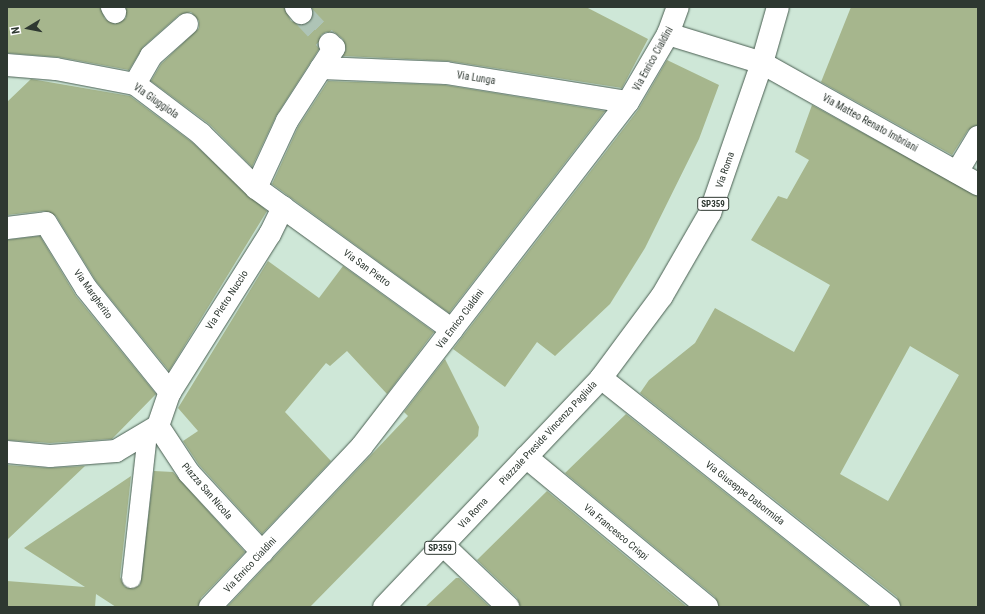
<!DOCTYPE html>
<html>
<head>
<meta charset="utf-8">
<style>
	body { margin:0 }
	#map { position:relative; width:985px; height:614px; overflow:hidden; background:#cee7d7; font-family:"Roboto Condensed",sans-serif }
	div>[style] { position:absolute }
	.building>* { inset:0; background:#a6b68d }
	.street-tunnel>* { height:22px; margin-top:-11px; transform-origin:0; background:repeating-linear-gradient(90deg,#aec4b6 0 22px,transparent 0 33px) }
	.roads { filter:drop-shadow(0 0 1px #495e51) drop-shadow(0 0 1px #495e51) }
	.lane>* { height:19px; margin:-9.5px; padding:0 9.5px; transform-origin:9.5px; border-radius:9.5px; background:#fff }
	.street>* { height:22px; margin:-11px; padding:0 11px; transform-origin:11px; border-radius:11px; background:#fff }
	.primary>* { height:22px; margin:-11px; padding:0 11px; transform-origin:11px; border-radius:11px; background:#fff }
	span { translate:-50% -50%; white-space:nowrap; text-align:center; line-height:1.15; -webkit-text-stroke:3.5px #fff; paint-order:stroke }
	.shield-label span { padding:1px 3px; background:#fff; border:1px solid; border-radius:3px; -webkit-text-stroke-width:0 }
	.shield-label { font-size:9px; color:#2e3831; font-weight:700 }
	.street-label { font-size:10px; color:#2e3831 }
	.frame { position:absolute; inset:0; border:8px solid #2e3831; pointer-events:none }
	.north { position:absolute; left:8px; top:8px; width:40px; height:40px; -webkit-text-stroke:3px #fff; paint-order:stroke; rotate:260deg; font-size:11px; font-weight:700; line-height:16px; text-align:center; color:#2e3831 }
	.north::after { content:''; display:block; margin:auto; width:14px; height:18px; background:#2e3831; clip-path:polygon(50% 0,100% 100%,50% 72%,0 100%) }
</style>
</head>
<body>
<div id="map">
	<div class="building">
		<i style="clip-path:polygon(7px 7px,100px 7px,105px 19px,115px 24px,126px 18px,126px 7px,284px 7px,291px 21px,303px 25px,313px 18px,312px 7px,586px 7px,648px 39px,622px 88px,448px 61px,343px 56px,346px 49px,343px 39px,334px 32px,326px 32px,321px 35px,319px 49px,276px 116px,252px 167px,209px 124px,151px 81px,161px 64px,199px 28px,199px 21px,191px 12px,179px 15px,143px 47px,129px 70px,58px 57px,7px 53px)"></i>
		<i style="clip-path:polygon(851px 7px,978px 7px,978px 125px,968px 130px,952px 155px,821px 82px)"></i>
		<i style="clip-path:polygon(667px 60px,719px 85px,699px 139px,645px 248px,610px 304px,555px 356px,537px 342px,505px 387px,453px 349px,638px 110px)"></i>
		<i style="clip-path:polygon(31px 79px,130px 96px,193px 143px,267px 211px,169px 371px,96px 281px,56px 216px,44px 211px,7px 215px,7px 102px)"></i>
		<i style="clip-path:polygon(328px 81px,445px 85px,605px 111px,449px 313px,272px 184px,298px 127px)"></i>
		<i style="clip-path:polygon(evenodd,812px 105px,978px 196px,978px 607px,901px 607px,897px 597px,640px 393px,649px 380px,695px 343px,715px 308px,794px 352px,830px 285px,751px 240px,778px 196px,787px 199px,809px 160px,795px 152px,812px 105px,910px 346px,959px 375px,888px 501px,840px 474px,910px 346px)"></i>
		<i style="clip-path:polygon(40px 236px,76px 296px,156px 394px,112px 439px,50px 443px,7px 440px,7px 240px)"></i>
		<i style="clip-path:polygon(268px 261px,319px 298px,343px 266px,434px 332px,387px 394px,347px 351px,330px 366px,326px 363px,285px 412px,331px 461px,262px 534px,199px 465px,183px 441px,198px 431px,178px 408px)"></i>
		<i style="clip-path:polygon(445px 359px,479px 427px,478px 436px,310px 607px,227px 607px,408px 416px,404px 412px)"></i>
		<i style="clip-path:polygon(626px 414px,869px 607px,719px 607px,715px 597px,565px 473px)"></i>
		<i style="clip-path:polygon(7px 465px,49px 468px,85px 466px,7px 540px)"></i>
		<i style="clip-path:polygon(154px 471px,173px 472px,245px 552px,201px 598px,198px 607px,116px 607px,96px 594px,95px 607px,7px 607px,7px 581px,85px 587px,24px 548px,131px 476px,120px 577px,125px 587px,140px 585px)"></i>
		<i style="clip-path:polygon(547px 491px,687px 607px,520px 607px,517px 598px,477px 560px)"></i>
		<i style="clip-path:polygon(456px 578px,459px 578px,490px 607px,425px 607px)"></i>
	</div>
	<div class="street-tunnel">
		<i style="left:301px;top:13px;width:42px;rotate:46.9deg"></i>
	</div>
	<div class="roads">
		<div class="lane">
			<i style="left:131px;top:578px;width:147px;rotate:-83.7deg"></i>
		</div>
		<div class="street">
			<i style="left:112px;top:7px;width:6px;rotate:59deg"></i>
			<i style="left:296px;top:7px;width:8px;rotate:50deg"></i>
			<i style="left:668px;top:34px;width:98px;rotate:17.1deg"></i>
			<i style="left:762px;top:63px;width:248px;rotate:29.3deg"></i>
			<i style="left:7px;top:65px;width:49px;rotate:4.7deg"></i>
			<i style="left:56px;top:69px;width:80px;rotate:10.8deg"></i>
			<i style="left:135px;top:84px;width:83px;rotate:37.1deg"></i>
			<i style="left:201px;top:134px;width:77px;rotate:44.5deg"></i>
			<i style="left:256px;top:188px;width:242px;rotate:35.9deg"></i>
			<i style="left:321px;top:68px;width:125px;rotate:2.3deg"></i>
			<i style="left:446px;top:73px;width:184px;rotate:9.1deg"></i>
			<i style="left:135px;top:84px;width:32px;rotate:-60deg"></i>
			<i style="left:151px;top:56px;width:48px;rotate:-41.6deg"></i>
			<i style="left:957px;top:172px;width:41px;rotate:-59deg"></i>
			<i style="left:256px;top:188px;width:74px;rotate:-65.2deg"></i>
			<i style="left:287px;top:121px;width:87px;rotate:-57.2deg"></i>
			<i style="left:334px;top:48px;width:6px;rotate:-135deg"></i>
			<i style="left:7px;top:228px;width:39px;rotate:-7deg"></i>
			<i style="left:46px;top:223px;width:76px;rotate:58.4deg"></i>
			<i style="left:86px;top:288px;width:134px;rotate:51.1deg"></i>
			<i style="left:601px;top:378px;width:368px;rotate:38.5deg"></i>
			<i style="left:158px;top:426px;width:56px;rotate:56.6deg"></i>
			<i style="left:189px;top:473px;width:108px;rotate:47.3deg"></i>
			<i style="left:7px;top:452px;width:43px;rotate:5.3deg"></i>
			<i style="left:50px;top:456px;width:66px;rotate:-4.3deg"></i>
			<i style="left:116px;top:451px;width:49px;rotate:-30.8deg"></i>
			<i style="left:158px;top:426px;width:36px;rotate:-71deg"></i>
			<i style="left:170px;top:392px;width:187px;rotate:-57.7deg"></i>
			<i style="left:270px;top:234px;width:30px;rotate:-64deg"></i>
			<i style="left:526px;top:457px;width:235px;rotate:39.6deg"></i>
			<i style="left:443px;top:545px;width:90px;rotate:43.6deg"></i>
			<i style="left:210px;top:607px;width:221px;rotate:-46.6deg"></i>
			<i style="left:362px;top:446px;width:435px;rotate:-52.3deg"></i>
			<i style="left:628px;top:102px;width:79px;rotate:-59.5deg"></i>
			<i style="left:668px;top:34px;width:29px;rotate:-70deg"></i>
		</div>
		<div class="primary">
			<i style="left:384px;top:607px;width:315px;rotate:-46.5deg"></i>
			<i style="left:601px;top:378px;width:102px;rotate:-53.4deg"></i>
			<i style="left:662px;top:296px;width:96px;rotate:-60deg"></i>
			<i style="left:710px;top:213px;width:159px;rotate:-70.9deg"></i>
			<i style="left:762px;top:63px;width:58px;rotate:-74.1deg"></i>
		</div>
	</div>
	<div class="shield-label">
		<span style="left:713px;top:204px">SP359</span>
		<span style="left:440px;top:548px">SP359</span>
	</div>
	<div class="street-label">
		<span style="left:653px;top:59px;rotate:-61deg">Via Enrico Cialdini</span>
		<span style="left:476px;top:78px;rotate:9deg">Via Lunga</span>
		<span style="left:156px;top:101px;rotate:35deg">Via Giuggiola</span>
		<span style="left:870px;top:123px;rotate:29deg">Via Matteo Renato Imbriani</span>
		<span style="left:725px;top:170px;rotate:-71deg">Via Roma</span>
		<span style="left:367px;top:268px;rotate:36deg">Via San Pietro</span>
		<span style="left:93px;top:294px;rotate:54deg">Via Margherito</span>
		<span style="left:227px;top:300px;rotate:-57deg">Via Pietro Nuccio</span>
		<span style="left:460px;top:319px;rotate:-53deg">Via Enrico Cialdini</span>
		<span style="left:548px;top:433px;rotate:-47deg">Piazzale Preside Vincenzo Pagliula</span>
		<span style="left:207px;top:491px;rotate:49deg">Piazza San Nicola</span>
		<span style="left:745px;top:493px;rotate:38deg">Via Giuseppe Dabormida</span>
		<span style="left:473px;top:513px;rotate:-47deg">Via Roma</span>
		<span style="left:616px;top:532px;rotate:40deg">Via Francesco Crispi</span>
		<span style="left:250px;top:565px;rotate:-47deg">Via Enrico Cialdini</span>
	</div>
	<div class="frame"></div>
	<div class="north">N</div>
</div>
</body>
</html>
